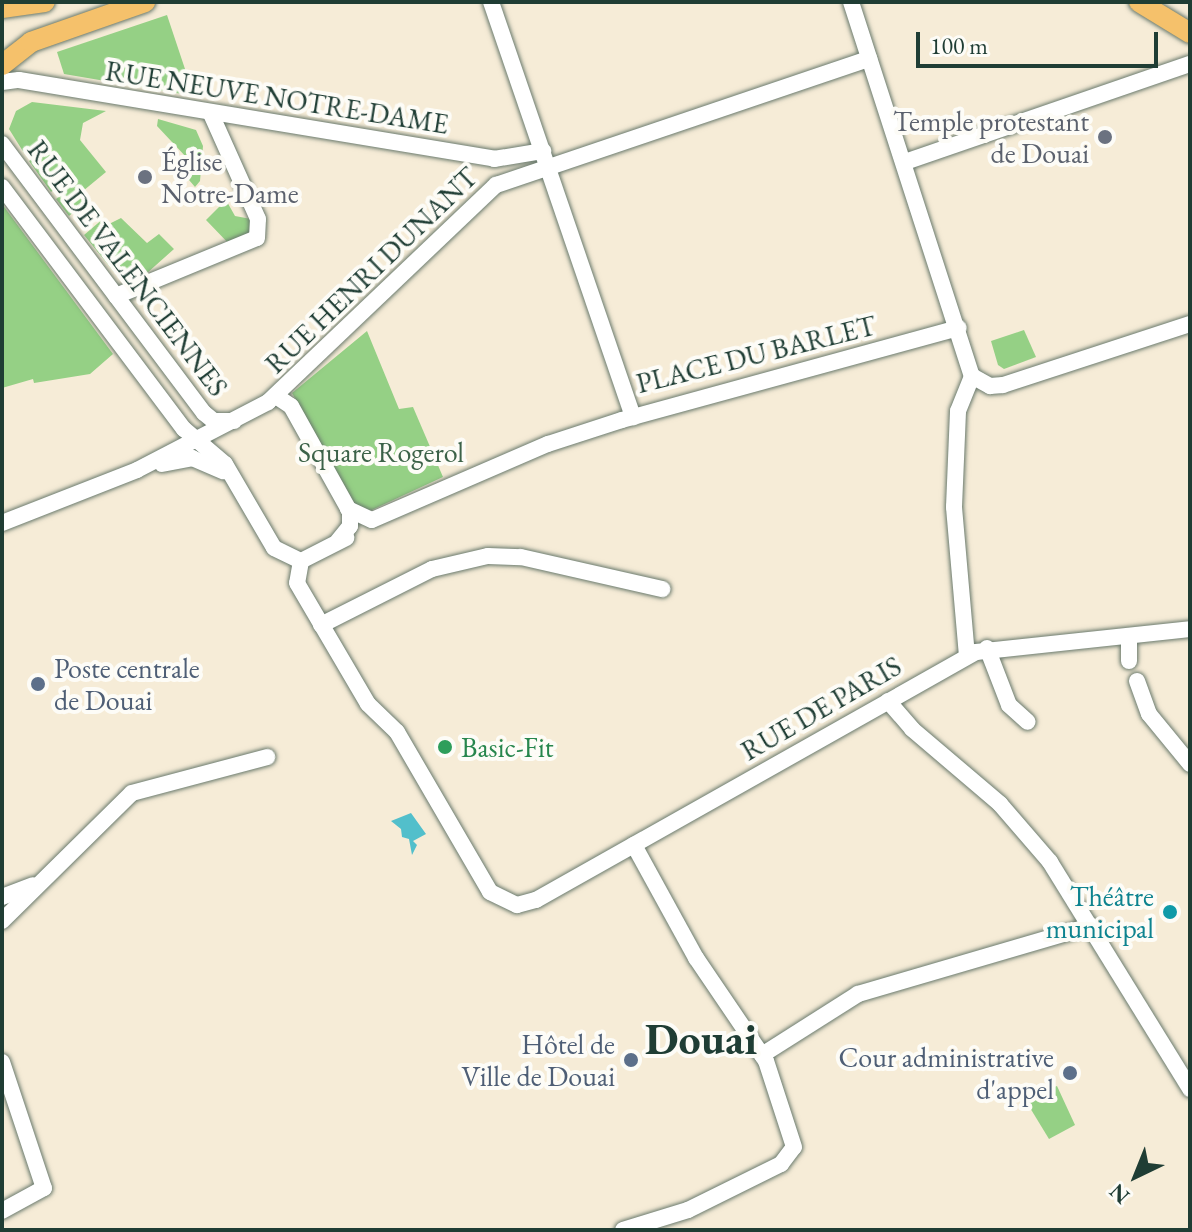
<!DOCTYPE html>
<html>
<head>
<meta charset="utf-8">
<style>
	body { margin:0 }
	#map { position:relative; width:1192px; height:1232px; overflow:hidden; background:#f6ecd7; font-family:"EB Garamond",serif }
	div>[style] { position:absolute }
	.green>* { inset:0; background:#95d085 }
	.water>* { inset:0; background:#52bfcb }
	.roads { filter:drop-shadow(0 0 2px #6a7a6d) drop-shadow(0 0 2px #6a7a6d) }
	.minor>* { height:16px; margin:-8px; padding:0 8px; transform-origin:8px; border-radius:8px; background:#fff }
	.major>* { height:20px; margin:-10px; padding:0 10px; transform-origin:10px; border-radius:10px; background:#f5c16b }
	.dots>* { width:22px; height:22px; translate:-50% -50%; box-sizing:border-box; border:4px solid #fdfcf7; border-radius:50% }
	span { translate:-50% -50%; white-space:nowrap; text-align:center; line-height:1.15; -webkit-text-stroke:8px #fdfcf7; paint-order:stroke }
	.street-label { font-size:28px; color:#1f3d34 }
	.worship-label { font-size:28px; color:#5b616d }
	.right { translate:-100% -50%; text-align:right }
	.left { translate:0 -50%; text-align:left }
	.park-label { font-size:28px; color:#3c6248 }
	.service-label { font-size:28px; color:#4e5e75 }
	.leisure-label { font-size:28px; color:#27864d }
	.culture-label { font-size:28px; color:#0d838f }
	.town-label { font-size:44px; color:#1f3d34; font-weight:700 }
	.frame { position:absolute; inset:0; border:4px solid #1f3d34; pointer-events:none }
	.north { position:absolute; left:1096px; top:1136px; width:80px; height:80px; -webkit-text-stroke:6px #fdfcf7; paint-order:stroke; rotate:223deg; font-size:22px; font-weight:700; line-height:32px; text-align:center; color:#1f3d34 }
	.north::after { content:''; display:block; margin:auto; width:28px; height:36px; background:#1f3d34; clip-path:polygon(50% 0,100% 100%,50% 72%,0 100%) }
	.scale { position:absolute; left:916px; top:32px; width:242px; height:36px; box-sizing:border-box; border:4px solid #1f3d34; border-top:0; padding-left:10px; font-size:24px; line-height:28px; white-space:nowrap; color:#1f3d34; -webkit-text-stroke:6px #fdfcf7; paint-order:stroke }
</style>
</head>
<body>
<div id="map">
	<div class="green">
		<i style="clip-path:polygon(167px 15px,194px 96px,64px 74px,57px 52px)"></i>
		<i style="clip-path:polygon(32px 102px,106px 111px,83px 123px,80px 140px,106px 172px,83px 191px,89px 199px,69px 216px,56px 199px,60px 196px,55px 189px,51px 192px,29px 161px,33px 158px,29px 151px,24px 153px,9px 129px,16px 111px)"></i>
		<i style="clip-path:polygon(158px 119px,196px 130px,203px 146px,200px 181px,195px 187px,178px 167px,187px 158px,157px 126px)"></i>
		<i style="clip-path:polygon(226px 200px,235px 216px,251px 219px,253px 230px,232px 247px,206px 220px)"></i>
		<i style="clip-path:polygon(2px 204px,113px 354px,90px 374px,34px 383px,33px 379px,2px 388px)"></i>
		<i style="clip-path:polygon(104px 218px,109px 224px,121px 218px,147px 243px,159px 234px,174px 249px,146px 274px,118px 277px,84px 235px)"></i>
		<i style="clip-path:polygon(1024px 330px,1036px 357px,1004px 369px,998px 365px,991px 341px)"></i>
		<i style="clip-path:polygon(367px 331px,399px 409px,413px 407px,443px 477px,361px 515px,292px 393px)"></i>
		<i style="clip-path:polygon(1057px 1086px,1075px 1125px,1049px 1139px,1024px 1098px)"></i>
	</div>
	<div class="water">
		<i style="clip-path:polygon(411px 813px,426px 834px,413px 841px,417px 845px,412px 855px,409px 839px,402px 837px,401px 829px,391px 821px)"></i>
	</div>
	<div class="roads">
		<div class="minor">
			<i style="left:491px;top:2px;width:439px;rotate:71.1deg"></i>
			<i style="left:851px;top:2px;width:393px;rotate:72.1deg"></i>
			<i style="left:2px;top:82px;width:17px;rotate:-7deg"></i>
			<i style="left:19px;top:80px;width:482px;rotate:9.4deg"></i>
			<i style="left:494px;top:159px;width:50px;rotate:-9.3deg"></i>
			<i style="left:2px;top:144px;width:336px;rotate:53.1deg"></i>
			<i style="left:204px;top:413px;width:13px;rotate:39deg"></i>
			<i style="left:214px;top:421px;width:20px"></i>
			<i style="left:905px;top:162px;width:301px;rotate:-19deg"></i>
			<i style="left:2px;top:187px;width:303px;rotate:53.1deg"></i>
			<i style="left:184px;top:429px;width:54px;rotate:40.5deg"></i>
			<i style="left:225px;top:464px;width:97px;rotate:59.7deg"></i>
			<i style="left:274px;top:548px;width:30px;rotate:26deg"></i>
			<i style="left:116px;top:296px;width:152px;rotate:-22.4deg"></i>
			<i style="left:257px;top:238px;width:19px;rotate:-87deg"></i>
			<i style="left:258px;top:219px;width:115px;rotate:-114.1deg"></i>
			<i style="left:972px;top:376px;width:21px;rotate:29deg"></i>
			<i style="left:990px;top:386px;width:13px;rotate:-4deg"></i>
			<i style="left:1003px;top:385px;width:197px;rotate:-18.1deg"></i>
			<i style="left:276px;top:396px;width:18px;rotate:34deg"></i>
			<i style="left:291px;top:406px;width:121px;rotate:60.9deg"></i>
			<i style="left:350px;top:512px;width:14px;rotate:90deg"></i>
			<i style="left:350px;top:526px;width:19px;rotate:129deg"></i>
			<i style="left:162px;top:464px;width:31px;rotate:-11deg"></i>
			<i style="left:192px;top:458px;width:34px;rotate:23deg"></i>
			<i style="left:348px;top:509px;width:26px;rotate:25deg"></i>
			<i style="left:372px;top:520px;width:192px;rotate:-23.4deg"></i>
			<i style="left:548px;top:444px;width:78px;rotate:-18deg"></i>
			<i style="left:622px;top:420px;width:349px;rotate:-15.3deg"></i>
			<i style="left:2px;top:523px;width:145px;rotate:-21.4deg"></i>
			<i style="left:137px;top:470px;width:148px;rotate:-27.4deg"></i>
			<i style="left:268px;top:402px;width:315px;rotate:-43.6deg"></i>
			<i style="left:496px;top:185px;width:394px;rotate:-18.7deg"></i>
			<i style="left:301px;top:561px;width:22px;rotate:100deg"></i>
			<i style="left:297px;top:583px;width:140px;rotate:59.6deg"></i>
			<i style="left:368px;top:704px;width:40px;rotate:44deg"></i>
			<i style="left:397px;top:732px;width:185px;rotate:59.8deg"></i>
			<i style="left:490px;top:892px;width:30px;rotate:26deg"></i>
			<i style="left:517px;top:905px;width:20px;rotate:-15deg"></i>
			<i style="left:536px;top:900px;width:505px;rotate:-29.41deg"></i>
			<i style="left:976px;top:652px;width:215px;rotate:-6.1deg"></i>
			<i style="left:301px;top:561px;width:51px;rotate:-27.1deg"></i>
			<i style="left:321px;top:625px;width:124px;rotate:-26.8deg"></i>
			<i style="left:432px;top:569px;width:57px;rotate:-13.1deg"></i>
			<i style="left:488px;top:556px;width:33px;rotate:2deg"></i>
			<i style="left:521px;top:557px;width:145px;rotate:12.8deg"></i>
			<i style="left:1129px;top:636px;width:25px;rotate:90deg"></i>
			<i style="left:987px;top:648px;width:61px;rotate:68.9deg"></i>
			<i style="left:1009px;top:705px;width:25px;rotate:42deg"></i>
			<i style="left:967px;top:656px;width:150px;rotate:-95deg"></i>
			<i style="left:954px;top:507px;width:96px;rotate:-87.6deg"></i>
			<i style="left:958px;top:411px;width:38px;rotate:-68deg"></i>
			<i style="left:1137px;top:681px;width:35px;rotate:70deg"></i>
			<i style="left:1149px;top:714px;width:65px;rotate:50.6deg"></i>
			<i style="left:888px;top:701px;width:37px;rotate:49deg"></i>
			<i style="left:912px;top:729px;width:116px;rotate:40.4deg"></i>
			<i style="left:1000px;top:804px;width:77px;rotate:49.2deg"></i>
			<i style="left:1050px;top:862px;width:267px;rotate:58.3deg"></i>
			<i style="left:2px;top:897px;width:33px;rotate:-21deg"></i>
			<i style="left:2px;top:921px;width:182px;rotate:-44.6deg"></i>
			<i style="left:132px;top:793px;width:140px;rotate:-14.9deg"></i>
			<i style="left:762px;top:1055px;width:114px;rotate:-32.4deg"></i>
			<i style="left:858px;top:994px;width:243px;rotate:-16.3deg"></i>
			<i style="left:2px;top:1062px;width:133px;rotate:71.6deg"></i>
			<i style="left:44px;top:1188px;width:48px;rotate:151.3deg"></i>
			<i style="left:623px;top:1230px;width:68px;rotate:-17.1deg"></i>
			<i style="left:688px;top:1210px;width:104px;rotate:-26.3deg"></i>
			<i style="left:781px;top:1164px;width:21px;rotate:-53deg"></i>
			<i style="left:794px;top:1147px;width:90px;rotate:-108deg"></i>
			<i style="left:766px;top:1061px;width:125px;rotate:-124.2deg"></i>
			<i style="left:696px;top:958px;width:129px;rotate:-118.8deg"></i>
		</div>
		<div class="major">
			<i style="left:1139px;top:2px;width:60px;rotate:31.3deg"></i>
			<i style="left:2px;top:8px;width:43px;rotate:-7.9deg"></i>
			<i style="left:2px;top:65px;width:37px;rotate:-38deg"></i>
			<i style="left:31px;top:42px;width:121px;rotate:-19.3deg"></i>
		</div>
	</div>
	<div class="dots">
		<i style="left:1105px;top:137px;background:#6b7280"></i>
		<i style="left:145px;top:177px;background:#6b7280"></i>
		<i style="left:38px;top:684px;background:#5c6f8a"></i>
		<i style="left:445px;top:747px;background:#2e9e5b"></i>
		<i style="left:1170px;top:912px;background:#0f9aa8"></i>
		<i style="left:631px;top:1060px;background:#5c6f8a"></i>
		<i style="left:1070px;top:1073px;background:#5c6f8a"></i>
	</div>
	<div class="street-label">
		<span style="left:277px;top:97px;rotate:9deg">RUE NEUVE NOTRE-DAME</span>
		<span style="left:128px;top:268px;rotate:53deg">RUE DE VALENCIENNES</span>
		<span style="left:371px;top:270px;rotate:-44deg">RUE HENRI DUNANT</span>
		<span style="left:756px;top:354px;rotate:-14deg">PLACE DU BARLET</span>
		<span style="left:821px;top:708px;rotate:-30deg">RUE DE PARIS</span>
	</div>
	<div class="worship-label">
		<span class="right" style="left:1089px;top:137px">Temple protestant<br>de Douai</span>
		<span class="left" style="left:161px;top:177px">Église<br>Notre-Dame</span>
	</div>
	<div class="park-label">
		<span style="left:381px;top:452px">Square Rogerol</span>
	</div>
	<div class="service-label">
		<span class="left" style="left:54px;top:684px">Poste centrale<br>de Douai</span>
		<span class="right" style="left:615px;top:1060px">Hôtel de<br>Ville de Douai</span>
		<span class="right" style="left:1054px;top:1073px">Cour administrative<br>d'appel</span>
	</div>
	<div class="leisure-label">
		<span class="left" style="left:461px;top:747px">Basic-Fit</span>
	</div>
	<div class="culture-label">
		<span class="right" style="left:1154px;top:912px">Théâtre<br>municipal</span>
	</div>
	<div class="town-label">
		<span style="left:701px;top:1039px">Douai</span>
	</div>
	<div class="frame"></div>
	<div class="north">N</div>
	<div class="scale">100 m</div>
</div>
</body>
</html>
